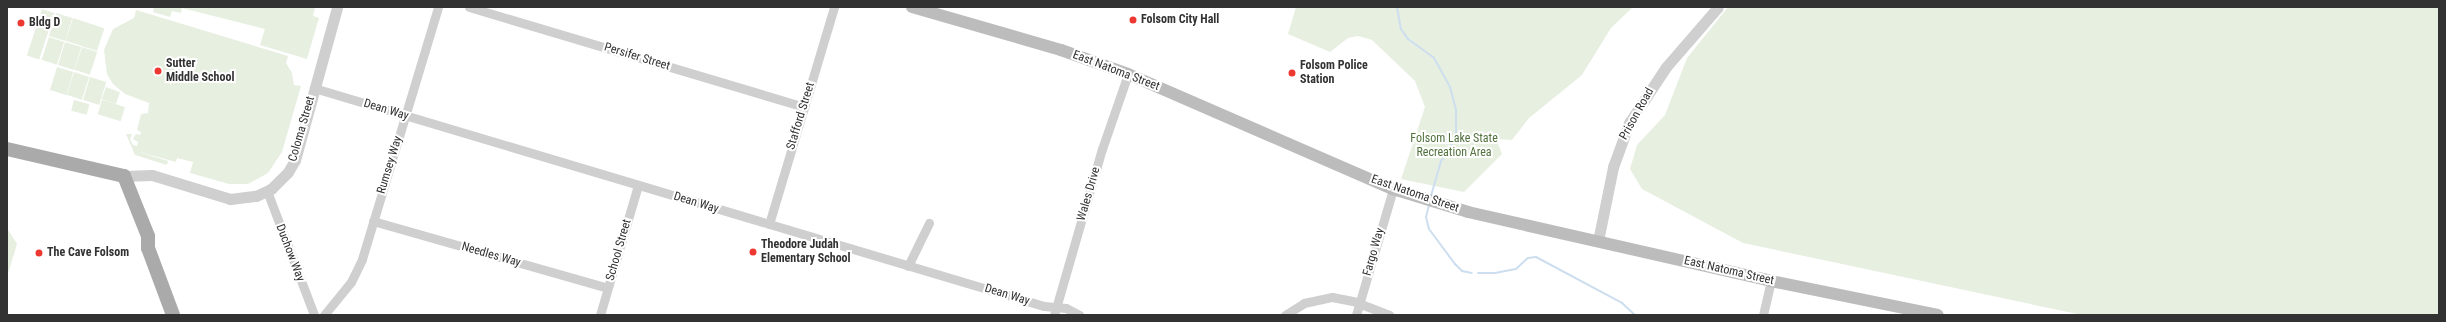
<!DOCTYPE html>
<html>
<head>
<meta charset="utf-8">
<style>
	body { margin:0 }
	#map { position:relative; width:2446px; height:322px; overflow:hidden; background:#fff; font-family:"Roboto Condensed",sans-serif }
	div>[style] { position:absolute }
	.green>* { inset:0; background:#e7efe1; transform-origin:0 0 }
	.stream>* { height:2px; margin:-1px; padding:0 1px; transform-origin:1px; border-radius:1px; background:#cddeef }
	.minor>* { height:9px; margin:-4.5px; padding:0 4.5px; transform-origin:4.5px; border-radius:4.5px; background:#cfcfcf }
	.tertiary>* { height:11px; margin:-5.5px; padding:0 5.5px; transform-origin:5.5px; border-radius:5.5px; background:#cfcfcf }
	.secondary>* { height:12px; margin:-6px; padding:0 6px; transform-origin:6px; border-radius:6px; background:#bcbcbc }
	.primary>* { height:14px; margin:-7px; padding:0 7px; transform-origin:7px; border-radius:7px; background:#aaa }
	.dots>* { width:11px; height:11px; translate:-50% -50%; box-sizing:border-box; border:2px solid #fff; border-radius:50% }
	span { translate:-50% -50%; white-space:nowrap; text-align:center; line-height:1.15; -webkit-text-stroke:4px #fff; paint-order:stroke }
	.poi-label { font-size:12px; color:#323232; font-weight:700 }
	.left { translate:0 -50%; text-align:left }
	.street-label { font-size:12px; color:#323232 }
	.park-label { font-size:12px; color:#50713c }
	.frame { position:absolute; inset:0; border:8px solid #323232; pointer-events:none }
</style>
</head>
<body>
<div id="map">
	<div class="green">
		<i style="clip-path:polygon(154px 7px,315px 7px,313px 16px,319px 18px,307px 59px,260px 45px,265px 29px,182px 8px,181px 13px,172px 11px,170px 17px,153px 12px)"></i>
		<i style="clip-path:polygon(1296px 7px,1633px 7px,1611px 28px,1582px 75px,1529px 118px,1512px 140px,1496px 139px,1502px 154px,1464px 192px,1401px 179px,1425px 107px,1415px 81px,1372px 40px,1358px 36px,1348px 38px,1330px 52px,1288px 34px)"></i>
		<i style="clip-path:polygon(1728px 7px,2439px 7px,2439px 315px,2082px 315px,1743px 243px,1642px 189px,1630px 169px,1637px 145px,1665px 115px,1687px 58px)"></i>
		<i style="left:42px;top:9px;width:13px;height:49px;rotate:18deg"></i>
		<i style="clip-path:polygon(136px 10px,288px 56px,286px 63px,292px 73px,294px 85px,301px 86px,282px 152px,268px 173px,248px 184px,229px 184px,190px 173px,193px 162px,177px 158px,176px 162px,136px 151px,168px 161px,167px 165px,135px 155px,126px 134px,132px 134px,130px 139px,133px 145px,137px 146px,138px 142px,133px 139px,136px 134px,140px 135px,141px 132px,137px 130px,141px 114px,148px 113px,149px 103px,125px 94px,113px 84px,107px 74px,104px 50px,113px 29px,134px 18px)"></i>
		<i style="left:56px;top:13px;width:17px;height:24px;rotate:17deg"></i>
		<i style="left:73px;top:18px;width:33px;height:24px;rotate:18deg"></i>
		<i style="left:49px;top:37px;width:16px;height:24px;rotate:18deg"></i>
		<i style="left:65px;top:42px;width:17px;height:24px;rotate:17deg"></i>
		<i style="left:82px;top:47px;width:16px;height:24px;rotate:18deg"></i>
		<i style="left:57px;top:67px;width:17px;height:24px;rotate:17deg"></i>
		<i style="left:74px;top:72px;width:16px;height:24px;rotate:18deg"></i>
		<i style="left:90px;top:77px;width:17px;height:24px;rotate:17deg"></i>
		<i style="left:106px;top:87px;width:15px;height:13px;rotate:20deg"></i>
		<i style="left:74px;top:100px;width:16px;height:11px;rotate:15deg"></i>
		<i style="left:102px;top:100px;width:24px;height:15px;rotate:17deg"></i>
		<i style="clip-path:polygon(7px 228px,17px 244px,7px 277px)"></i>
	</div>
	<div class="stream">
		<i style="left:1397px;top:7px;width:22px;rotate:80deg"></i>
		<i style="left:1401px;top:29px;width:12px;rotate:55deg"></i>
		<i style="left:1408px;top:39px;width:32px;rotate:36deg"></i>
		<i style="left:1434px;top:58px;width:33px;rotate:61deg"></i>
		<i style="left:1450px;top:87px;width:24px;rotate:75deg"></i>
		<i style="left:1456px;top:110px;width:28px;rotate:90deg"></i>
		<i style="left:1456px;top:138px;width:27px;rotate:123deg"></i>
		<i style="left:1441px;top:161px;width:37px;rotate:106deg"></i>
		<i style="left:1429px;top:205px;width:12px;rotate:104deg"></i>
		<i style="left:1426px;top:217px;width:12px;rotate:76deg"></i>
		<i style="left:1429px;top:229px;width:44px;rotate:53.4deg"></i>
		<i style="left:1455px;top:264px;width:10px;rotate:45deg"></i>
		<i style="left:1462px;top:271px;width:10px;rotate:11deg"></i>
		<i style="left:1478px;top:273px;width:17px"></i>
		<i style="left:1495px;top:273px;width:21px;rotate:-11deg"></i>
		<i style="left:1516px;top:269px;width:16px;rotate:-43deg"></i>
		<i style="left:1528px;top:258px;width:8px;rotate:-7deg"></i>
		<i style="left:1536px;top:257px;width:98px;rotate:28.1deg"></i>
		<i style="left:1622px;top:303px;width:18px;rotate:43deg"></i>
	</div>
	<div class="minor">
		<i style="left:469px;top:7px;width:350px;rotate:16.6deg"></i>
		<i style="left:314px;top:88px;width:762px;rotate:16.63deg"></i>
		<i style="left:1044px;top:306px;width:22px;rotate:5deg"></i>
		<i style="left:1066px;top:308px;width:15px;rotate:28deg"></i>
		<i style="left:267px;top:191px;width:133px;rotate:69.2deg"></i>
		<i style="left:373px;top:221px;width:244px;rotate:15.9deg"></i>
		<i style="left:769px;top:224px;width:227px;rotate:-73.3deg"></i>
		<i style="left:908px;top:266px;width:48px;rotate:-64deg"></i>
		<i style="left:324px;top:315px;width:43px;rotate:-50.7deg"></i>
		<i style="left:351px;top:282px;width:25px;rotate:-64deg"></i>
		<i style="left:362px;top:259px;width:263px;rotate:-73.2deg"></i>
		<i style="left:600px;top:315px;width:135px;rotate:-73.7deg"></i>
		<i style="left:1054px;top:315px;width:173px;rotate:-73.9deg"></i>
		<i style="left:1102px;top:149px;width:79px;rotate:-70.9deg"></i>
		<i style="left:1285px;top:315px;width:22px;rotate:-32deg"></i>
		<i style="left:1304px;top:303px;width:29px;rotate:-12deg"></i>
		<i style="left:1332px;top:297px;width:21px;rotate:11deg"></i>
		<i style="left:1353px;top:301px;width:39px;rotate:21deg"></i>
		<i style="left:1356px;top:315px;width:131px;rotate:-73.6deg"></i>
		<i style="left:1763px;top:315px;width:35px;rotate:-77deg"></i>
	</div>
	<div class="tertiary">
		<i style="left:124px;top:176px;width:28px;rotate:-2deg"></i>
		<i style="left:152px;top:175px;width:82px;rotate:17.1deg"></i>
		<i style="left:230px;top:199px;width:26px;rotate:-7deg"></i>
		<i style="left:256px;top:196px;width:17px;rotate:-25deg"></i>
		<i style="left:271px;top:189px;width:24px;rotate:-45deg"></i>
		<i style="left:288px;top:172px;width:14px;rotate:-60deg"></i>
		<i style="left:295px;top:160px;width:159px;rotate:-74.6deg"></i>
		<i style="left:1598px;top:241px;width:76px;rotate:-78.5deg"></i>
		<i style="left:1613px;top:167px;width:47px;rotate:-70deg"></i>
		<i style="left:1629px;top:123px;width:67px;rotate:-56.5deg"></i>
		<i style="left:1666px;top:67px;width:79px;rotate:-49.1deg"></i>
	</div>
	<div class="secondary">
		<i style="left:912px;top:7px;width:155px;rotate:16.1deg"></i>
		<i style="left:1061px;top:50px;width:71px;rotate:19.7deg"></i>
		<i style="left:1128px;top:74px;width:289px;rotate:23.5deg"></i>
		<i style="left:1393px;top:189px;width:78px;rotate:17deg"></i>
		<i style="left:1468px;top:212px;width:311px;rotate:12.8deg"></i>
		<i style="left:1771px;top:281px;width:170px;rotate:11.5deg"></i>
	</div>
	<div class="primary">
		<i style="left:7px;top:149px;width:120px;rotate:13deg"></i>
		<i style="left:124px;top:176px;width:65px;rotate:68.2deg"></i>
		<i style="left:148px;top:236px;width:12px;rotate:90deg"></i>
		<i style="left:148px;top:248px;width:72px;rotate:69.5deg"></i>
	</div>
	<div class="dots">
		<i style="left:1133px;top:20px;background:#ed3731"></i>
		<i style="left:21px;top:23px;background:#ed3731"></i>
		<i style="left:158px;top:71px;background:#ed3731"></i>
		<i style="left:1292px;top:73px;background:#ed3731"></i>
		<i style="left:753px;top:252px;background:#ed3731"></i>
		<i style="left:39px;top:253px;background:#ed3731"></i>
	</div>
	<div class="poi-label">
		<span class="left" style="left:1141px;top:20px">Folsom City Hall</span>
		<span class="left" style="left:29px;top:23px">Bldg D</span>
		<span class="left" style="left:166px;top:71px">Sutter<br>Middle School</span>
		<span class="left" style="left:1300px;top:73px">Folsom Police<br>Station</span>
		<span class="left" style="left:761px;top:252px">Theodore Judah<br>Elementary School</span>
		<span class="left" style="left:47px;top:253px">The Cave Folsom</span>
	</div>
	<div class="street-label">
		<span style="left:637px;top:57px;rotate:17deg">Persifer Street</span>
		<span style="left:1116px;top:71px;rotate:21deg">East Natoma Street</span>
		<span style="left:386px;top:110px;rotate:17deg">Dean Way</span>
		<span style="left:1637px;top:114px;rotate:-61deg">Prison Road</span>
		<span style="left:801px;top:116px;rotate:-73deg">Stafford Street</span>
		<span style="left:302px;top:129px;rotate:-74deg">Coloma Street</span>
		<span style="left:390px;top:165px;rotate:-73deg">Rumsey Way</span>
		<span style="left:1089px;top:194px;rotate:-74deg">Wales Drive</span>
		<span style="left:1415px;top:194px;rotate:19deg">East Natoma Street</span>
		<span style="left:696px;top:203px;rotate:17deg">Dean Way</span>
		<span style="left:619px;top:250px;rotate:-74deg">School Street</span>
		<span style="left:1374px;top:252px;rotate:-74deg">Fargo Way</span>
		<span style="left:290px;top:253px;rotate:69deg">Duchow Way</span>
		<span style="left:491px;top:255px;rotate:16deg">Needles Way</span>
		<span style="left:1729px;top:271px;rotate:13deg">East Natoma Street</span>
		<span style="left:1007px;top:295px;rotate:17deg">Dean Way</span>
	</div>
	<div class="park-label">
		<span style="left:1454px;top:146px">Folsom Lake State<br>Recreation Area</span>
	</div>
	<div class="frame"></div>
</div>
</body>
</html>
